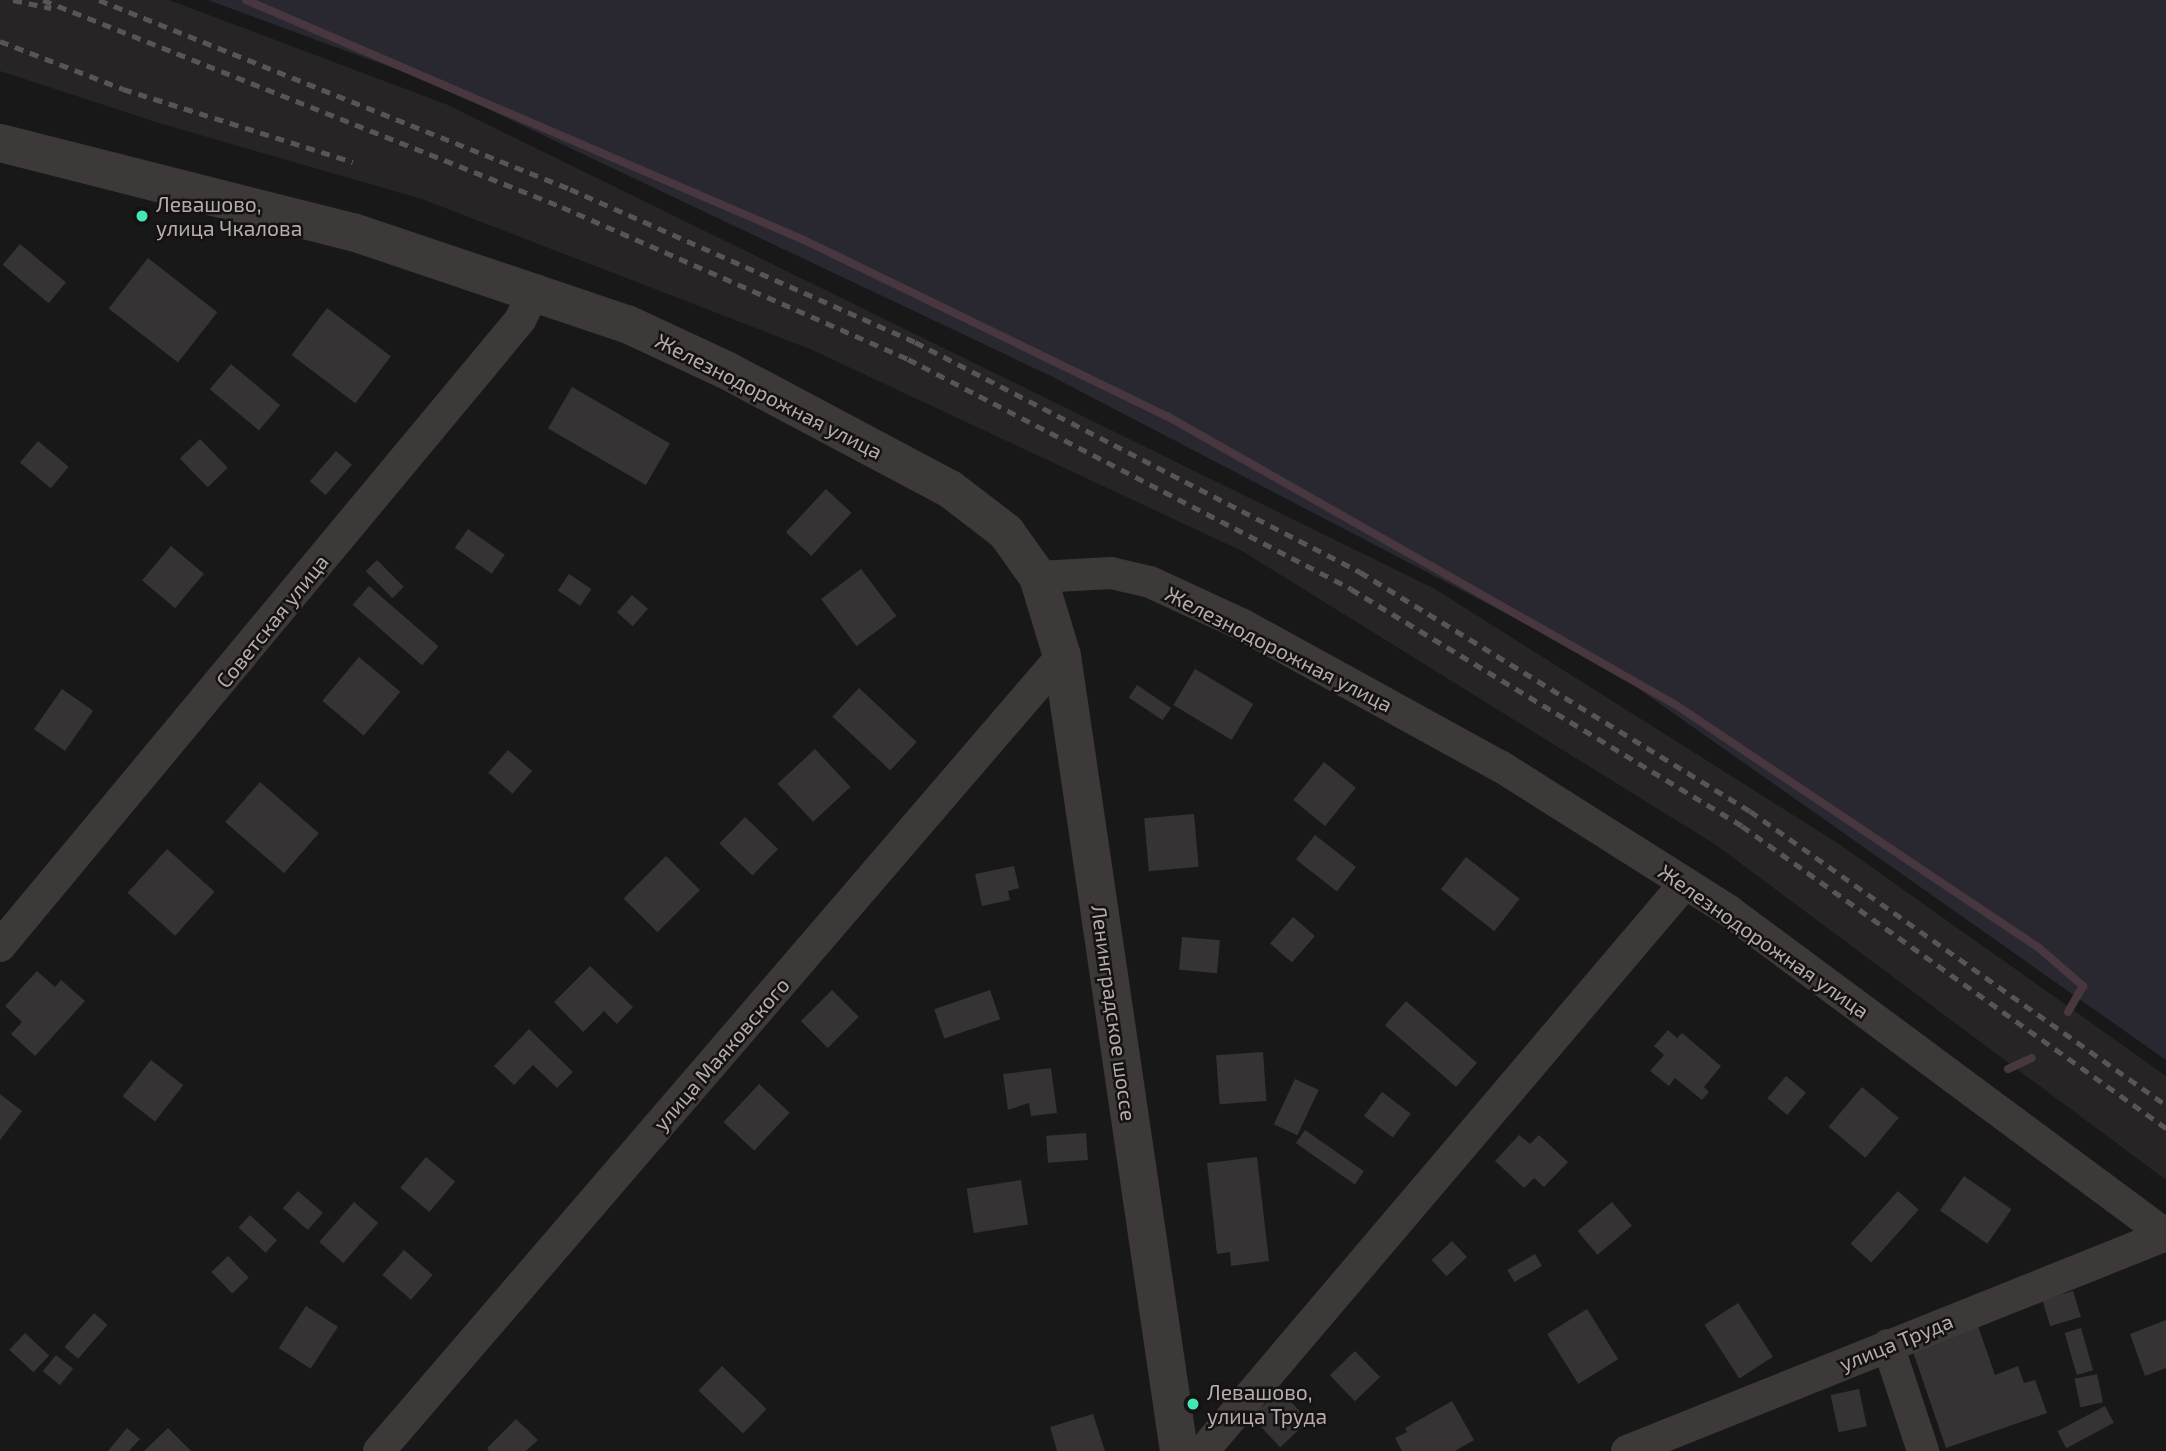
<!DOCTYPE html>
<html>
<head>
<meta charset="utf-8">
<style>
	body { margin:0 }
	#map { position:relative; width:2166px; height:1451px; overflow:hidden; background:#191818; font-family:"Exo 2",sans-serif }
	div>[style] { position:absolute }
	.built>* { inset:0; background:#262424 }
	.green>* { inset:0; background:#292831 }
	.stream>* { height:8px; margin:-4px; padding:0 4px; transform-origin:4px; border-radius:4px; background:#493740 }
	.building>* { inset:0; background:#353333; transform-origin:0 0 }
	.minor>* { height:32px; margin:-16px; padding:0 16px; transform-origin:16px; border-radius:16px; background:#3e3939 }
	.tertiary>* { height:38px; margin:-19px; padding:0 19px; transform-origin:19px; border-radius:19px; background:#3e3939 }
	.rail>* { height:5px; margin-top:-2.5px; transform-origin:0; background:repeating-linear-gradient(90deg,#5b5455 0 9px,transparent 0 16px) }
	.dots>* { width:19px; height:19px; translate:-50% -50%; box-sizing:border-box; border:4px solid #141312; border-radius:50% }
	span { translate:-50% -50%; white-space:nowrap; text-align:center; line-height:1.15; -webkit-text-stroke:5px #141312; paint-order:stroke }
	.poi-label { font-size:21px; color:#b8abae }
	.left { translate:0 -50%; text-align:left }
	.street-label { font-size:21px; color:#b8abae }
</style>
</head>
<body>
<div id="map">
	<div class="built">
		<i style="clip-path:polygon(0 0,169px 0,448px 105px,1435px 589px,1839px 844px,2166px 1076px,2166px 1180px,1716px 845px,1242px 551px,810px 349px,422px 199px,162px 124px,0 71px)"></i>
	</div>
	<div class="green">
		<i style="clip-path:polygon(208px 0,2166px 0,2166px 1060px,1605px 665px,1051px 376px,431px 82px)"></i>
	</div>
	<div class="stream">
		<i style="left:246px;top:0;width:607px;rotate:23.27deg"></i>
		<i style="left:804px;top:240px;width:403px;rotate:25.9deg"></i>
		<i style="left:1167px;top:416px;width:585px;rotate:29.59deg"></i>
		<i style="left:1676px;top:705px;width:435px;rotate:33.8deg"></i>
		<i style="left:2038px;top:947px;width:60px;rotate:40.9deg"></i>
		<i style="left:2083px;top:986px;width:30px;rotate:120deg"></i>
		<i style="left:2008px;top:1069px;width:26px;rotate:-25deg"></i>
	</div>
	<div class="building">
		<i style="left:20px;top:244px;width:60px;height:27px;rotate:40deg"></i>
		<i style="left:148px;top:258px;width:88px;height:64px;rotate:38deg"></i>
		<i style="left:327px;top:308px;width:80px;height:59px;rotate:37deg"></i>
		<i style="left:231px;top:364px;width:64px;height:33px;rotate:40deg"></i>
		<i style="left:572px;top:387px;width:113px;height:48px;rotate:30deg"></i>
		<i style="left:200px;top:439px;width:40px;height:28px;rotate:46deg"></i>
		<i style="left:38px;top:441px;width:40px;height:28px;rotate:40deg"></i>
		<i style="left:336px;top:451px;width:21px;height:40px;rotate:41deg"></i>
		<i style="left:826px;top:489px;width:35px;height:59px;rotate:43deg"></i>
		<i style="left:468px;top:529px;width:45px;height:23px;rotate:35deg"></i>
		<i style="left:171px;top:546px;width:43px;height:45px;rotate:40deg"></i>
		<i style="left:377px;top:560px;width:38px;height:16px;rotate:45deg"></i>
		<i style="left:861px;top:569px;width:59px;height:50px;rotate:53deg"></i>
		<i style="left:569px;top:574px;width:27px;height:20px;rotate:34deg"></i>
		<i style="left:369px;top:586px;width:92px;height:25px;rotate:41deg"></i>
		<i style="left:632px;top:595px;width:21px;height:23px;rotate:41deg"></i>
		<i style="left:359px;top:657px;width:54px;height:57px;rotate:40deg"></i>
		<i style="left:1195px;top:669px;width:68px;height:42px;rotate:31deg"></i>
		<i style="left:1137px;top:685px;width:41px;height:15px;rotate:34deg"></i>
		<i style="left:859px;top:688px;width:79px;height:39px;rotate:43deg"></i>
		<i style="left:62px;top:689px;width:38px;height:49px;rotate:35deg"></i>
		<i style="left:815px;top:749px;width:52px;height:51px;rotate:47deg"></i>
		<i style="left:508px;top:750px;width:32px;height:30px;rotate:41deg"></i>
		<i style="left:1324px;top:762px;width:41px;height:49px;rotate:39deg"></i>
		<i style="left:260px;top:782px;width:78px;height:53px;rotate:41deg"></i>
		<i style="left:1194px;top:814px;width:53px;height:50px;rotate:85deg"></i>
		<i style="left:745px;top:817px;width:46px;height:37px;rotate:44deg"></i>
		<i style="left:1315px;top:835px;width:52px;height:31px;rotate:38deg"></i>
		<i style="left:167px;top:849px;width:64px;height:59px;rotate:42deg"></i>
		<i style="left:666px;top:856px;width:48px;height:60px;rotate:45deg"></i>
		<i style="left:1466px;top:857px;width:68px;height:41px;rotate:38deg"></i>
		<i style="clip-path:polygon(1014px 866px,1019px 888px,1008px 891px,1010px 900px,982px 906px,975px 874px)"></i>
		<i style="left:1293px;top:917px;width:29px;height:35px;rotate:41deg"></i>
		<i style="left:1182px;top:937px;width:38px;height:33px;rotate:5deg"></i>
		<i style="clip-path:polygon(590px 966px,633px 1007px,617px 1024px,604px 1011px,583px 1032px,554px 1002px)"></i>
		<i style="clip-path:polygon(37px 971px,55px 987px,61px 980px,85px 1001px,35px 1056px,11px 1034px,22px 1022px,5px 1006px)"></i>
		<i style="left:832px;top:990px;width:38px;height:44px;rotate:45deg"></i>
		<i style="left:990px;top:990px;width:31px;height:59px;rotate:71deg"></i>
		<i style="left:1406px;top:1001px;width:94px;height:32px;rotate:41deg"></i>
		<i style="clip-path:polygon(529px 1029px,573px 1072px,557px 1088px,533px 1065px,514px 1085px,494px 1066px)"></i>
		<i style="clip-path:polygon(1668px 1030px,1677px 1038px,1682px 1033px,1721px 1066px,1704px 1087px,1709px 1092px,1702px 1100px,1675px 1078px,1669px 1086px,1650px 1071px,1664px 1055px,1654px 1046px)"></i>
		<i style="left:1263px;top:1052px;width:49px;height:47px;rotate:86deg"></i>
		<i style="left:151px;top:1060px;width:41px;height:46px;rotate:38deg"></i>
		<i style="clip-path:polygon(1051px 1068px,1057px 1113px,1031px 1116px,1029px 1103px,1008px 1110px,1003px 1074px)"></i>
		<i style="left:1786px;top:1076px;width:26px;height:29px;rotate:40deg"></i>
		<i style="left:1295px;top:1079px;width:26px;height:50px;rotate:25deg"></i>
		<i style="left:759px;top:1084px;width:42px;height:52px;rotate:43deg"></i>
		<i style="left:1862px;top:1087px;width:48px;height:52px;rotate:40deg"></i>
		<i style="left:1382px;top:1092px;width:36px;height:30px;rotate:37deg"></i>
		<i style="clip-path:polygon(0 1094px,22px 1111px,0 1140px)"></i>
		<i style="left:1305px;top:1130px;width:72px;height:16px;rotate:35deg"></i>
		<i style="left:1086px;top:1133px;width:27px;height:40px;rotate:86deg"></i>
		<i style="clip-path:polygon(1519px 1135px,1530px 1144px,1539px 1135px,1568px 1162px,1544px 1187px,1534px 1178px,1524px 1188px,1495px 1161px)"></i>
		<i style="left:426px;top:1157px;width:38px;height:40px;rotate:40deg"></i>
		<i style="clip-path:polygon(1257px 1157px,1269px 1261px,1231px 1266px,1230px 1252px,1217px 1254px,1207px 1163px)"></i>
		<i style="left:1964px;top:1176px;width:58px;height:42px;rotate:35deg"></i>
		<i style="left:1021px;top:1180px;width:45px;height:55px;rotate:81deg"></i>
		<i style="left:298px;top:1191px;width:33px;height:23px;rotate:41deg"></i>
		<i style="left:1898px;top:1191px;width:28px;height:71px;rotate:42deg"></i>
		<i style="left:354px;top:1202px;width:32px;height:53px;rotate:41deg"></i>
		<i style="left:1612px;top:1202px;width:31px;height:45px;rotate:50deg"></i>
		<i style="left:250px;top:1215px;width:37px;height:17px;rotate:43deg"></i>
		<i style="left:1452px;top:1241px;width:22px;height:28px;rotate:47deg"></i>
		<i style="left:404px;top:1250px;width:38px;height:33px;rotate:41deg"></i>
		<i style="left:1535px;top:1254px;width:14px;height:32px;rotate:60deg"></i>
		<i style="left:228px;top:1256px;width:30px;height:23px;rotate:46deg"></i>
		<i style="left:2073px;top:1291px;width:27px;height:32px;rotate:73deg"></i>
		<i style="left:1738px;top:1303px;width:64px;height:40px;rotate:57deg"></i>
		<i style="left:306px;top:1306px;width:38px;height:50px;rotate:33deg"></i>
		<i style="left:1587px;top:1309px;width:59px;height:47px;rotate:58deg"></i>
		<i style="left:94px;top:1313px;width:18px;height:45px;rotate:41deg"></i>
		<i style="clip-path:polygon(2166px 1320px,2166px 1368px,2145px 1376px,2130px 1334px)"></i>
		<i style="clip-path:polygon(1978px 1326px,1995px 1375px,2018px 1366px,2024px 1383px,2035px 1380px,2047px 1413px,1946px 1448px,1912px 1349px)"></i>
		<i style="left:2081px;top:1328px;width:44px;height:17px;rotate:74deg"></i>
		<i style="left:25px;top:1333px;width:33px;height:23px;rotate:43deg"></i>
		<i style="left:1355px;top:1351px;width:36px;height:35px;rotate:46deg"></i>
		<i style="left:56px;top:1355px;width:22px;height:21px;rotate:39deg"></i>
		<i style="left:722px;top:1366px;width:62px;height:34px;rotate:44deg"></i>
		<i style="left:2097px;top:1374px;width:29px;height:23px;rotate:78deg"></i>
		<i style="left:1859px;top:1389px;width:38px;height:29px;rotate:78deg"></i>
		<i style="left:1280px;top:1390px;width:42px;height:39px;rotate:47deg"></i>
		<i style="clip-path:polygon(1452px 1401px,1474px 1440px,1455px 1451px,1402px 1451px,1395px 1438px,1407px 1432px,1405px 1428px)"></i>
		<i style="left:2105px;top:1406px;width:19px;height:54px;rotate:62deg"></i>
		<i style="clip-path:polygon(1093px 1414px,1105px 1451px,1057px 1451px,1050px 1427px)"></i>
		<i style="clip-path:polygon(516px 1419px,538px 1440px,526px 1451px,489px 1451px,487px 1448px)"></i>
		<i style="clip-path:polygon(127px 1428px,140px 1439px,129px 1451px,108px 1451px)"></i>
		<i style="clip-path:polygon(168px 1428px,191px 1451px,144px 1451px)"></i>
	</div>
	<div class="minor">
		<i style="left:1038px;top:577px;width:73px;rotate:-3.1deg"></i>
		<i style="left:1111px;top:573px;width:40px;rotate:13deg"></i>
		<i style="left:1150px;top:582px;width:102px;rotate:24.8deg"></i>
		<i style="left:1243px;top:625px;width:293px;rotate:28.8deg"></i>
		<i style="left:1500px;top:766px;width:271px;rotate:32.3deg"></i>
		<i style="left:1729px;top:911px;width:544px;rotate:36.55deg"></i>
		<i style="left:0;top:946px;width:814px;rotate:-50.28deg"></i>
		<i style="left:520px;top:320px;width:34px;rotate:-63deg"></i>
		<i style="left:1888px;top:1345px;width:112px;rotate:71.7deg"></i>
		<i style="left:379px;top:1451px;width:1048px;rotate:-49.33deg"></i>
		<i style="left:1203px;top:1451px;width:745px;rotate:-49.68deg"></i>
		<i style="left:1627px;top:1451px;width:581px;rotate:-21.84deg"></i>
	</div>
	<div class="tertiary">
		<i style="left:0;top:143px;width:364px;rotate:14.2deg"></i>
		<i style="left:353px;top:232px;width:289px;rotate:18.6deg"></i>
		<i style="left:627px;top:324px;width:109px;rotate:24.9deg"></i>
		<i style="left:726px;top:370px;width:254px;rotate:28deg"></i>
		<i style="left:950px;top:489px;width:71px;rotate:37.5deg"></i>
		<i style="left:1006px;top:532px;width:55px;rotate:54.6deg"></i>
		<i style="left:1038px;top:577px;width:83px;rotate:73.1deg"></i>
		<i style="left:1062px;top:656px;width:804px;rotate:81.63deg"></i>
	</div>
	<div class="rail">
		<i style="left:13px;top:0;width:39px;rotate:12deg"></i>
		<i style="left:43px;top:0;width:559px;rotate:21.74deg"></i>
		<i style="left:562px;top:207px;width:378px;rotate:23.7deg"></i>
		<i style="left:908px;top:359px;width:499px;rotate:27.4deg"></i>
		<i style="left:1351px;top:589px;width:457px;rotate:31.2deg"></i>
		<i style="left:1742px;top:826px;width:521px;rotate:35.46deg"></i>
		<i style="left:99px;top:0;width:508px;rotate:21.86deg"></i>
		<i style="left:570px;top:189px;width:377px;rotate:23.9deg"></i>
		<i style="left:915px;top:342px;width:501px;rotate:27.33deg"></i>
		<i style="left:1360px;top:572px;width:457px;rotate:31.5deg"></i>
		<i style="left:1750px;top:811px;width:509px;rotate:35.25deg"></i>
		<i style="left:0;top:41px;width:132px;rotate:21.3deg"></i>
		<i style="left:123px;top:89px;width:241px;rotate:17.6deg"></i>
	</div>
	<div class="dots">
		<i style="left:142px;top:216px;background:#43e6b5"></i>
		<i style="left:1193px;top:1404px;background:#43e6b5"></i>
	</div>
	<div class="poi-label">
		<span class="left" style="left:156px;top:216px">Левашово,<br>улица Чкалова</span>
		<span class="left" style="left:1207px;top:1404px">Левашово,<br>улица Труда</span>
	</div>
	<div class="street-label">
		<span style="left:769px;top:396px;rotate:27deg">Железнодорожная улица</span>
		<span style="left:272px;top:621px;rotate:-51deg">Советская улица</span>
		<span style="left:1279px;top:649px;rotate:27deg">Железнодорожная улица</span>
		<span style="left:1764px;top:941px;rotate:35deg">Железнодорожная улица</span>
		<span style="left:1114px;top:1013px;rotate:82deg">Ленинградское шоссе</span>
		<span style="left:721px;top:1054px;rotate:-49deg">улица Маяковского</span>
		<span style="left:1896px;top:1342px;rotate:-22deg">улица Труда</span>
	</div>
</div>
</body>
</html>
